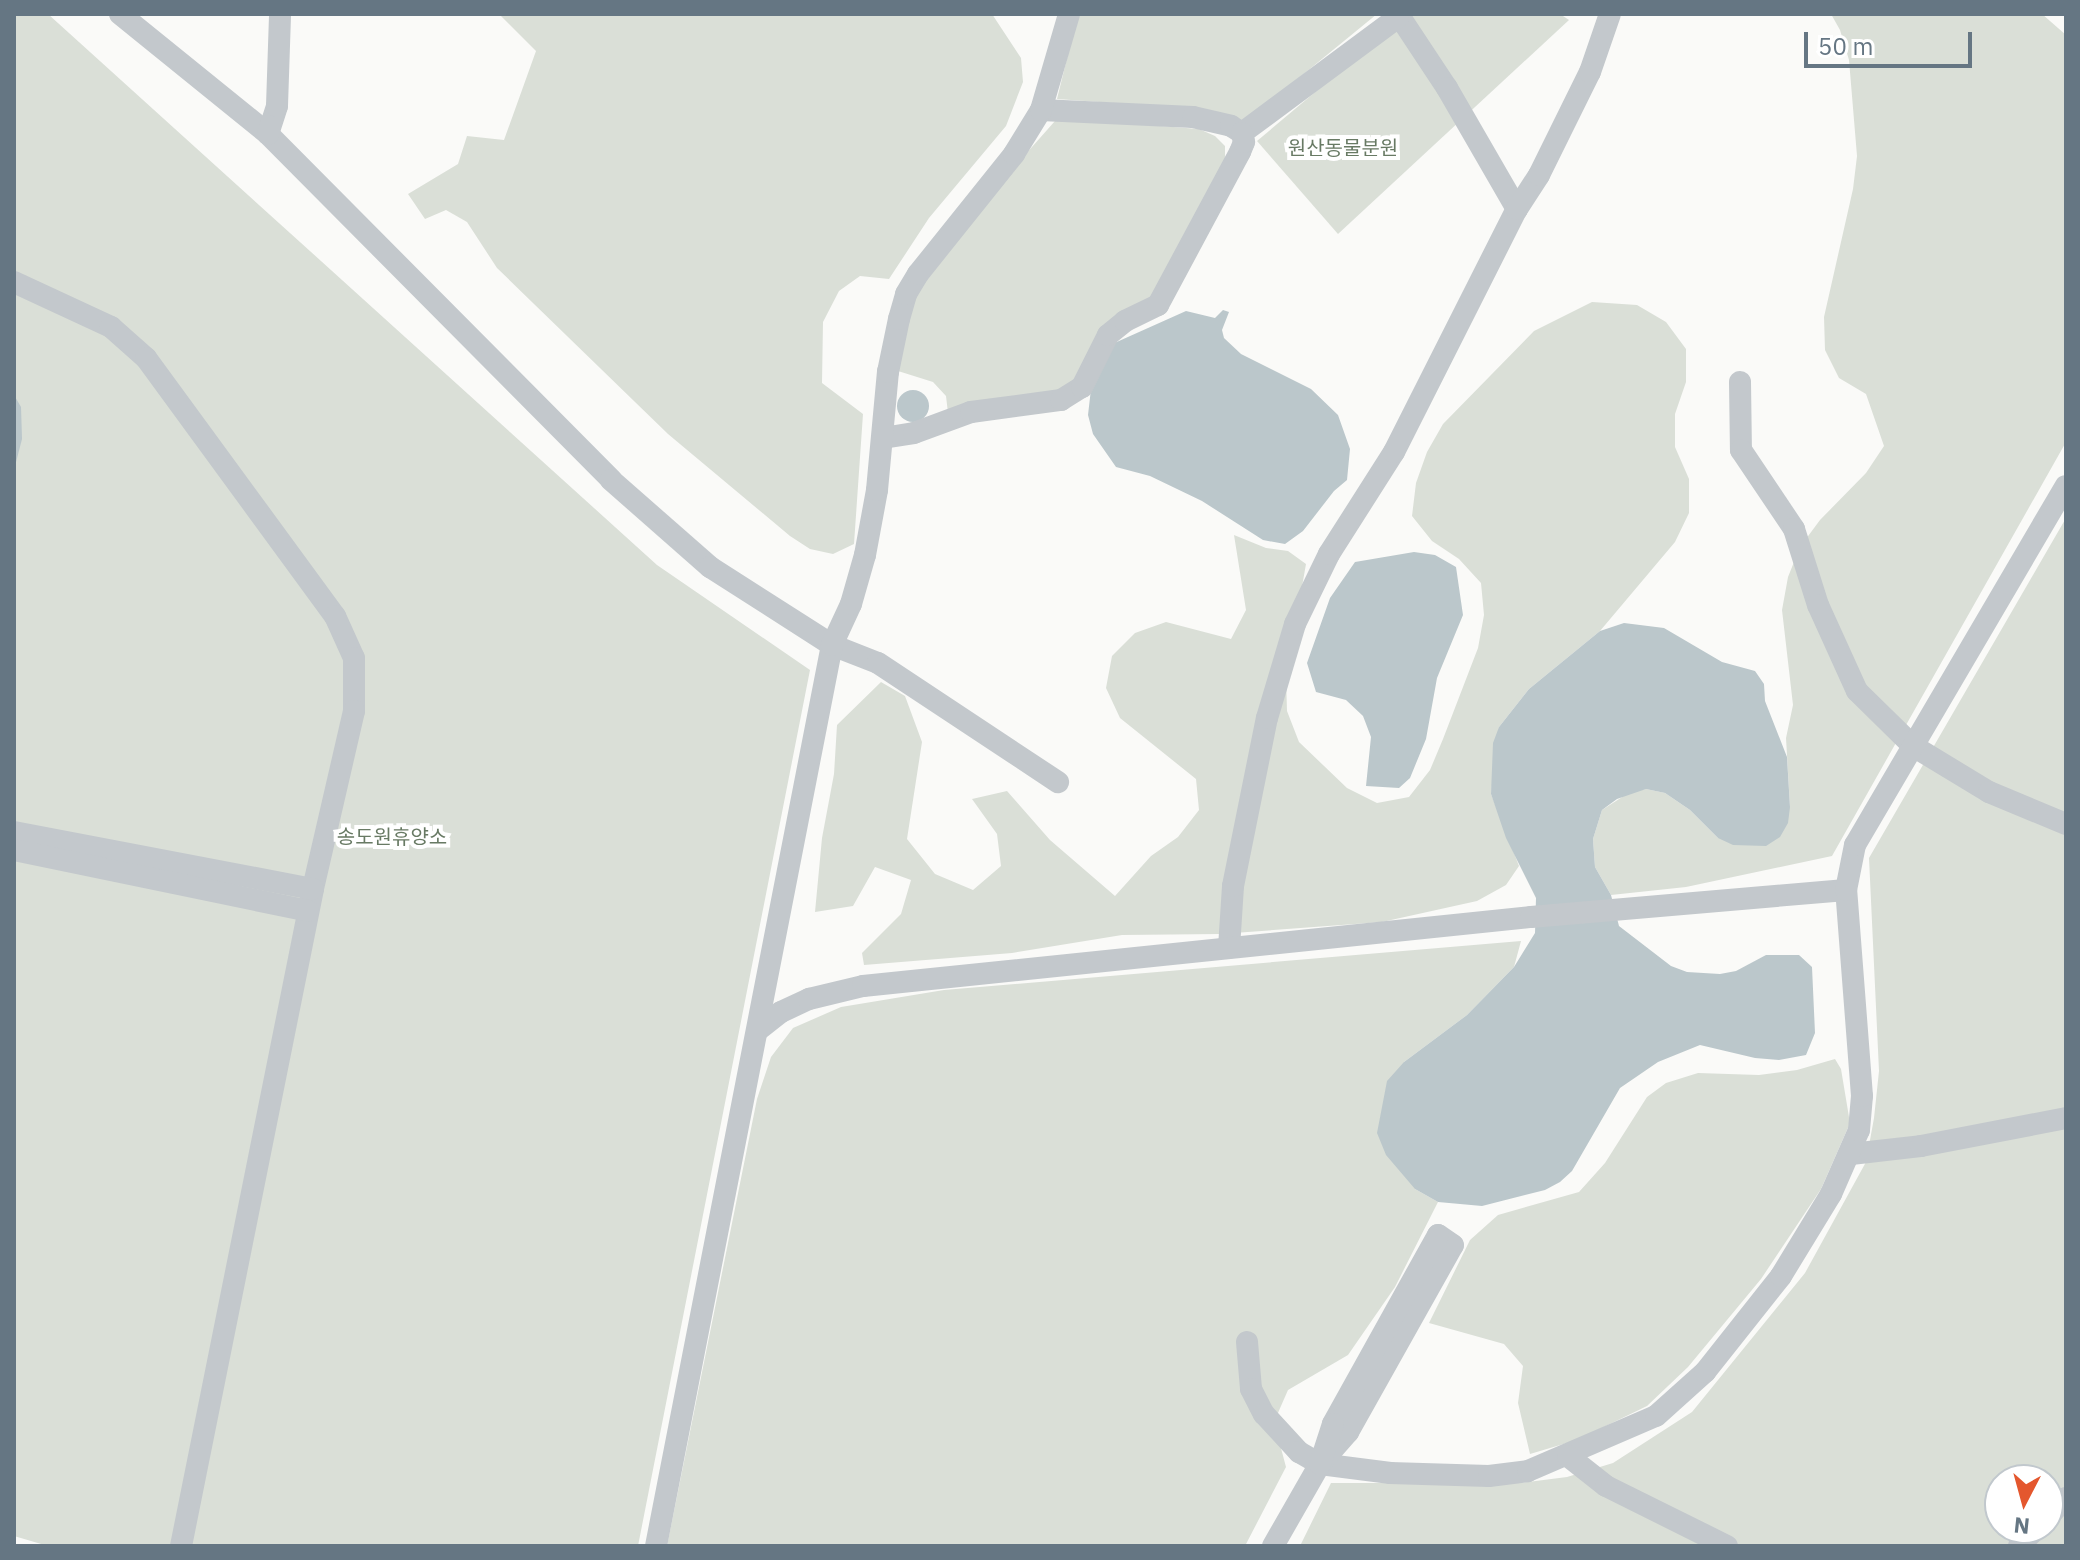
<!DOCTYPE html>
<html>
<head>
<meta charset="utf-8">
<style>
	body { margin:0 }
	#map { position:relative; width:2080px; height:1560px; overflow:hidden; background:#fafaf8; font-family:"IBM Plex Sans","Noto Sans KR",sans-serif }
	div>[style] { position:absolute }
	.green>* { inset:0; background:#dadfd7 }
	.water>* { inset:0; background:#bbc7cb }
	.round { border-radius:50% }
	.minor>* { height:22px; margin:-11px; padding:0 11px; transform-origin:11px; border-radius:11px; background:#c3c8cc }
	span { translate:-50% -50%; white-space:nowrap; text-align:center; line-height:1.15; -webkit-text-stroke:8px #fff; paint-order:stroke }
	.park-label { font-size:20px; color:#687a64 }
	.frame { position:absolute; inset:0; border:16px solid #657683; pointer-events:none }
	.north { position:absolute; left:1984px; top:1464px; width:80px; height:80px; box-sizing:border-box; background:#fff; border:2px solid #c1c8cd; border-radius:50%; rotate:186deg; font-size:22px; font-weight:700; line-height:32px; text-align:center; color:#657683 }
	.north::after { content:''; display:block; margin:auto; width:28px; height:36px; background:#e4572e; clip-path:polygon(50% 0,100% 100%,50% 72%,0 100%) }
	.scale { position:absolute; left:1804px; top:32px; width:168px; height:36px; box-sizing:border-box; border:4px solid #657683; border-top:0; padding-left:10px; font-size:24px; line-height:28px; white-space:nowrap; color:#657683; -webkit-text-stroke:6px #fff; paint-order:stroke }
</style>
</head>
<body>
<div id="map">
	<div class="green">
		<i style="clip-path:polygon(14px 14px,48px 14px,657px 565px,810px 670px,638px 1546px,48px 1546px,14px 1536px)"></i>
		<i style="clip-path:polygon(499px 14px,992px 14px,1021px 58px,1023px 82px,1006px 126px,929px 218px,889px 279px,860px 276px,839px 291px,823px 322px,822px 383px,863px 414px,854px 544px,833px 554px,810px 549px,790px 536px,668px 434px,497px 268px,467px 222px,446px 210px,425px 219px,408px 194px,458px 164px,467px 136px,504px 140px,536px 51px)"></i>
		<i style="clip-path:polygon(1078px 14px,1377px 14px,1246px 121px,1198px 109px,1057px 99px)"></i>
		<i style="clip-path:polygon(1408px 14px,1560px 14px,1569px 20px,1338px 234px,1257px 141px)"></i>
		<i style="clip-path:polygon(1831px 14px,2042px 14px,2066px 35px,2066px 442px,1832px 856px,1686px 887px,1611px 895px,1595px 867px,1593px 839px,1602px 810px,1630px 792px,1646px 789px,1665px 793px,1690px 810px,1718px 838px,1790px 807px,1786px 738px,1793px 705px,1782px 610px,1788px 577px,1800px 547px,1820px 520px,1866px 473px,1884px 446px,1866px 394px,1839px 378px,1825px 350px,1824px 317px,1853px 189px,1857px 156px,1849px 60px,1840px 30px)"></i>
		<i style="clip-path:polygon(1069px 119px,1199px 129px,1215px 136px,1225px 146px,1225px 165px,1151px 302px,1081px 378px,1066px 389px,948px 413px,946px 396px,933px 382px,898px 371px,915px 293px,1016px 165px,1055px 121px)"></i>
		<i style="clip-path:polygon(1592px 302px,1637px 305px,1666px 322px,1686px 349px,1686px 382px,1675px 414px,1675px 447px,1689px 479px,1689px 513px,1675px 542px,1600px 631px,1529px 689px,1499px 727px,1491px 794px,1519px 866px,1506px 885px,1477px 901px,1382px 922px,1220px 934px,1122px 935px,1012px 953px,864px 965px,862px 953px,901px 914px,911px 880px,875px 867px,853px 906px,815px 912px,822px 838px,834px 774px,837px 725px,881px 682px,905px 696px,922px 742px,907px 839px,935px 874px,973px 890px,1001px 866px,997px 834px,972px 799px,1007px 791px,1050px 840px,1115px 896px,1151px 856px,1178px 837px,1199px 810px,1196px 779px,1120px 718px,1106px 688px,1112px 656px,1135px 633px,1166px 622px,1231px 639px,1246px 610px,1234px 535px,1266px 548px,1288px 551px,1306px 564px,1286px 677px,1287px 711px,1299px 742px,1347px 788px,1377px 803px,1409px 797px,1430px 770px,1443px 739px,1478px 648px,1484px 615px,1481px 583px,1459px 559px,1432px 541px,1412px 516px,1416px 483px,1427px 452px,1443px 424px,1534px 331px)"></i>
		<i style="clip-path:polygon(evenodd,2066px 518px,2066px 1546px,1300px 1546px,1331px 1483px,1521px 1483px,1567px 1477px,1613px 1463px,1692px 1412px,1805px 1273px,1866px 1162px,1874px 1118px,1879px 1071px,1869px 858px,2066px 518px,2000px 1480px,2048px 1480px,2048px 1528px,2000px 1528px,2000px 1480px)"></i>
		<i style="clip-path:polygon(1521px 941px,1514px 967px,1467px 1015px,1404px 1062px,1415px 1189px,1438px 1202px,1395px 1287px,1348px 1355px,1288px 1390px,1274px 1422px,1286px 1467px,1245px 1546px,667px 1546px,757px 1099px,771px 1057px,793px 1028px,841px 1007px,944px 990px)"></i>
		<i style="clip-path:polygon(1835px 1059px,1841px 1069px,1850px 1123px,1821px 1189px,1761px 1279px,1688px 1367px,1647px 1406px,1577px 1440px,1530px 1454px,1518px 1403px,1523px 1366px,1504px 1344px,1429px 1323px,1470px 1240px,1498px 1215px,1579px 1192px,1605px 1163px,1647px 1097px,1666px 1083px,1698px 1073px,1759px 1075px,1797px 1070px)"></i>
	</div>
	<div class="water">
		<i style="clip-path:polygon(1223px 310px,1229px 312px,1222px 330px,1224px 338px,1241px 354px,1311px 389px,1338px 415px,1350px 449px,1347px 480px,1334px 491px,1303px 531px,1285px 544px,1263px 540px,1202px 501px,1150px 476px,1116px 467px,1093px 434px,1088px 415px,1091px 389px,1110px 345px,1186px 311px,1215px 318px)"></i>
		<i class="round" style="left:897px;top:390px;width:32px;height:32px"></i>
		<i style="clip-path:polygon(14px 395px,21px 407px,22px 439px,14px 470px)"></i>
		<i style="clip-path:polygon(1414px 552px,1435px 555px,1456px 567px,1463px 615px,1437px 678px,1426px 739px,1410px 778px,1399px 788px,1366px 786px,1371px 737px,1363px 716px,1346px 700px,1316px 692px,1307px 663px,1330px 598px,1355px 562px)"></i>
		<i style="clip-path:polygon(1624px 623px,1664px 628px,1722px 662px,1755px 671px,1764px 684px,1765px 701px,1787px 757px,1790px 807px,1788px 823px,1780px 837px,1766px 846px,1733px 845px,1718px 838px,1690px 810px,1665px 793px,1646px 789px,1617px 799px,1602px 810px,1593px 839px,1595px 867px,1611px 895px,1619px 926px,1671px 966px,1687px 972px,1720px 974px,1736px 971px,1766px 955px,1799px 955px,1812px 967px,1815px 1033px,1806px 1055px,1779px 1060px,1755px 1058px,1700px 1045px,1658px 1062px,1620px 1088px,1572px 1171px,1560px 1182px,1545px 1190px,1482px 1206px,1438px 1202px,1415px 1189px,1386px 1155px,1377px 1133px,1387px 1081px,1404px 1062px,1467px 1015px,1514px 967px,1535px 933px,1536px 898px,1506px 838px,1491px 794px,1493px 743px,1499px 727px,1529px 689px,1600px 631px)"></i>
	</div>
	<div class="minor">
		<i style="left:120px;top:14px;width:191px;rotate:39deg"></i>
		<i style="left:268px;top:134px;width:487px;rotate:45.2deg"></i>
		<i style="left:611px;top:480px;width:132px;rotate:41.3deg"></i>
		<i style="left:710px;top:567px;width:145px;rotate:32.6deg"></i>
		<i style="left:832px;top:645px;width:49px;rotate:21.4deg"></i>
		<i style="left:878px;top:663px;width:216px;rotate:33.5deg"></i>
		<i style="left:1398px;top:14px;width:89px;rotate:56.5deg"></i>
		<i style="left:1447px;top:88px;width:140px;rotate:60deg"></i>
		<i style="left:1041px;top:110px;width:152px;rotate:2.6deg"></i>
		<i style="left:1193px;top:117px;width:39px;rotate:13deg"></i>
		<i style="left:1231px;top:126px;width:13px;rotate:32deg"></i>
		<i style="left:1242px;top:133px;width:194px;rotate:-36.6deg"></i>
		<i style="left:268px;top:134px;width:29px;rotate:-72deg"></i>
		<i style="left:277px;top:106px;width:92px;rotate:-88.1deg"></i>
		<i style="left:14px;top:282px;width:107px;rotate:24.9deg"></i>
		<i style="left:111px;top:327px;width:47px;rotate:41.5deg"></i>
		<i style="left:146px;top:358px;width:320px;rotate:53.8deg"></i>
		<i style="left:335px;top:616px;width:46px;rotate:65.7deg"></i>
		<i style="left:354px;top:658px;width:53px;rotate:90deg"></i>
		<i style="left:354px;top:711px;width:183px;rotate:103deg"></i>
		<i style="left:313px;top:889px;width:670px;rotate:101.36deg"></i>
		<i style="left:1740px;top:382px;width:68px;rotate:89.2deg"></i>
		<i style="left:1741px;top:450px;width:95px;rotate:56.1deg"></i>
		<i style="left:1794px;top:529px;width:80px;rotate:72.5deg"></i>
		<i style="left:1818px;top:605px;width:94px;rotate:65.6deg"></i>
		<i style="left:1857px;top:691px;width:78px;rotate:44.5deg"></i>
		<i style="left:1913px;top:746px;width:89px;rotate:31.2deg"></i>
		<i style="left:1989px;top:792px;width:83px;rotate:22.6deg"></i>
		<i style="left:883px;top:438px;width:31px;rotate:-9deg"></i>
		<i style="left:914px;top:433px;width:61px;rotate:-20.2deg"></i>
		<i style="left:971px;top:412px;width:91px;rotate:-7.6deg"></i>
		<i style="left:1061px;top:400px;width:25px;rotate:-32deg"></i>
		<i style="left:1082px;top:387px;width:58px;rotate:-63.4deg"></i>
		<i style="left:1108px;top:335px;width:22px;rotate:-39deg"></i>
		<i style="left:1125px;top:321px;width:37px;rotate:-26deg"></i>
		<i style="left:1158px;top:305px;width:174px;rotate:-61.8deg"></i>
		<i style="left:1240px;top:152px;width:11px;rotate:-68deg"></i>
		<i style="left:1244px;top:142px;width:9px;rotate:-103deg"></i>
		<i style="left:14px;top:832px;width:304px;rotate:10.8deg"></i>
		<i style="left:14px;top:850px;width:300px;rotate:11.7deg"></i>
		<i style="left:1229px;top:948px;width:62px;rotate:-86.3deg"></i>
		<i style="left:1233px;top:886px;width:171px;rotate:-78.6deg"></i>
		<i style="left:1267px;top:718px;width:98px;rotate:-73.4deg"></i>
		<i style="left:1295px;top:624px;width:78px;rotate:-64.1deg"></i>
		<i style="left:1329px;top:554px;width:121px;rotate:-57.5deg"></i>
		<i style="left:1394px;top:452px;width:272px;rotate:-63.2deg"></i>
		<i style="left:1517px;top:209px;width:40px;rotate:-57.1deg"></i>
		<i style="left:1539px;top:175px;width:115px;rotate:-63.7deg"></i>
		<i style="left:1590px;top:72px;width:61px;rotate:-71deg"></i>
		<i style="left:758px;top:1030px;width:29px;rotate:-38deg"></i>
		<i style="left:781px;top:1012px;width:31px;rotate:-25deg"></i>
		<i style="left:809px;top:999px;width:56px;rotate:-13.5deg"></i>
		<i style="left:863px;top:986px;width:672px;rotate:-5.9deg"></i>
		<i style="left:1531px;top:917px;width:316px;rotate:-4.9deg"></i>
		<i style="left:1851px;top:1154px;width:70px;rotate:-6.5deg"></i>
		<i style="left:1921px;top:1146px;width:148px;rotate:-10.9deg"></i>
		<i style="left:1247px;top:1342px;width:47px;rotate:85.1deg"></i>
		<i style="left:1251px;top:1389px;width:28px;rotate:63deg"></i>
		<i style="left:1264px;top:1414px;width:52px;rotate:47.4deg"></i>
		<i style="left:1299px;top:1452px;width:24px;rotate:30deg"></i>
		<i style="left:1320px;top:1464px;width:71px;rotate:7.3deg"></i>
		<i style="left:1390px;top:1473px;width:99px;rotate:1.7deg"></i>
		<i style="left:1489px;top:1476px;width:39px;rotate:-7deg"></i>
		<i style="left:1528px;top:1471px;width:139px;rotate:-23.3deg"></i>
		<i style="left:1656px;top:1416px;width:66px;rotate:-41.9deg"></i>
		<i style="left:1705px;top:1372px;width:122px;rotate:-51.6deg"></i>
		<i style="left:1781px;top:1276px;width:96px;rotate:-58.6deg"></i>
		<i style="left:1831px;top:1194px;width:70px;rotate:-66.4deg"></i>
		<i style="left:1859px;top:1130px;width:34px;rotate:-85deg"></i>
		<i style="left:1862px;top:1096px;width:207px;rotate:-94.4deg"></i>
		<i style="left:1846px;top:890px;width:46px;rotate:-78.7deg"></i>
		<i style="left:1855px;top:845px;width:416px;rotate:-59.6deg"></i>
		<i style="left:1568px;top:1456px;width:48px;rotate:38.3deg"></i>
		<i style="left:1606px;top:1486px;width:135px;rotate:26.4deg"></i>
		<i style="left:2048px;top:1517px;width:26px;rotate:-47deg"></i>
		<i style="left:656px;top:1546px;width:918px;rotate:-78.95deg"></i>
		<i style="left:832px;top:645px;width:45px;rotate:-65.1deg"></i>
		<i style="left:851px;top:604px;width:51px;rotate:-74.1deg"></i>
		<i style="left:865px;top:555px;width:66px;rotate:-79.5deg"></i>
		<i style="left:877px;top:490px;width:119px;rotate:-84.7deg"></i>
		<i style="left:888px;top:372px;width:54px;rotate:-78.3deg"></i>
		<i style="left:899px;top:319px;width:26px;rotate:-74deg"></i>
		<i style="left:906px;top:294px;width:23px;rotate:-59deg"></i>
		<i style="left:918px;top:274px;width:154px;rotate:-51.3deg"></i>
		<i style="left:1014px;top:154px;width:52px;rotate:-58.5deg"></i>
		<i style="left:1041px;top:110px;width:100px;rotate:-73.7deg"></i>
		<i style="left:1273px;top:1546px;width:95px;rotate:-60.2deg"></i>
		<i style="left:1320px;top:1464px;width:43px;rotate:-48.8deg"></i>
		<i style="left:1348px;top:1432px;width:214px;rotate:-60.7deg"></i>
		<i style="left:1453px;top:1245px;width:18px;rotate:-146deg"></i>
		<i style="left:1438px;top:1235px;width:216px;rotate:119.1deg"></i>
		<i style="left:1333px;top:1424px;width:42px;rotate:108deg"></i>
		<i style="left:2019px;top:1546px;width:25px;rotate:-45deg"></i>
	</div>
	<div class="park-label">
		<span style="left:1343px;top:147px">원산동물분원</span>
		<span style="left:392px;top:836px">송도원휴양소</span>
	</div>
	<div class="frame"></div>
	<div class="north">N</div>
	<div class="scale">50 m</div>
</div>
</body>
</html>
